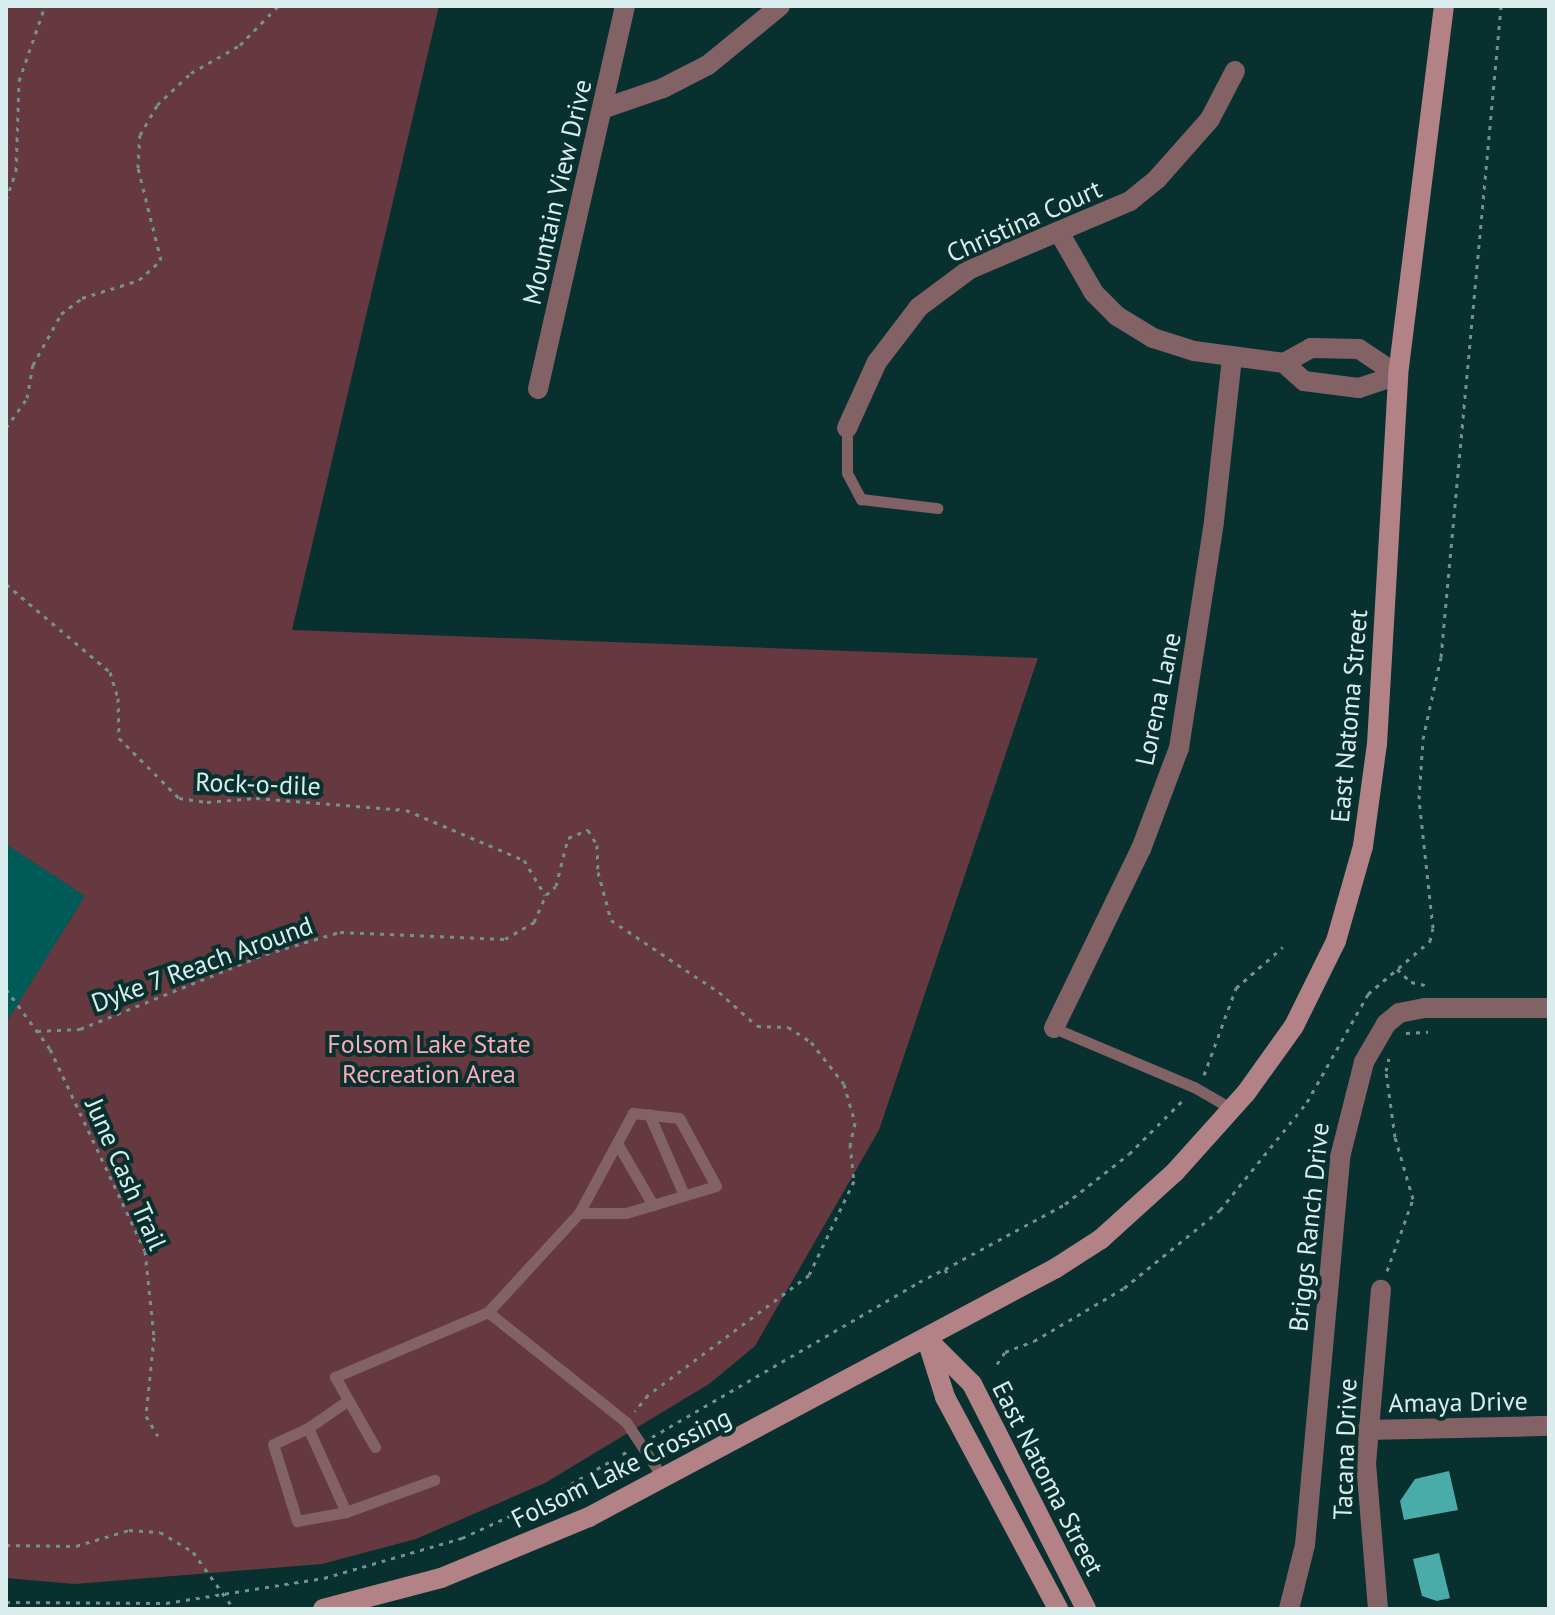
<!DOCTYPE html>
<html>
<head>
<meta charset="utf-8">
<style>
	body { margin:0 }
	#map { position:relative; width:1555px; height:1615px; overflow:hidden; background:#07302f; font-family:"PT Sans",sans-serif }
	div>[style] { position:absolute }
	.green>* { inset:0; background:#65393f }
	.water>* { inset:0; background:#005b58 }
	.building>* { inset:0; background:#4aaca8 }
	.path>* { height:3px; margin-top:-1.5px; transform-origin:0; background:repeating-linear-gradient(90deg,#739190 0 4px,transparent 0 10px) }
	.service>* { height:11px; margin:-5.5px; padding:0 5.5px; transform-origin:5.5px; border-radius:5.5px; background:#826265 }
	.minor>* { height:20px; margin:-10px; padding:0 10px; transform-origin:10px; border-radius:10px; background:#826265 }
	.tertiary>* { height:20px; margin:-10px; padding:0 10px; transform-origin:10px; border-radius:10px; background:#826265 }
	.secondary>* { height:20px; margin:-10px; padding:0 10px; transform-origin:10px; border-radius:10px; background:#b38287 }
	.path-bridge>* { height:3px; margin-top:-1.5px; transform-origin:0; background:repeating-linear-gradient(90deg,#739190 0 4px,transparent 0 10px) }
	span { translate:-50% -50%; white-space:nowrap; text-align:center; line-height:1.15; -webkit-text-stroke:8px #07302f; paint-order:stroke }
	.street-label { font-size:26px; color:#d9edec }
	.park-label { font-size:26px; color:#fcaab4 }
	.frame { position:absolute; inset:0; border:8px solid #d9edec; pointer-events:none }
</style>
</head>
<body>
<div id="map">
	<div class="green">
		<i style="clip-path:polygon(6px 6px,439px 6px,292px 630px,1038px 658px,879px 1130px,755px 1346px,709px 1384px,545px 1483px,416px 1539px,322px 1564px,75px 1584px,6px 1578px)"></i>
	</div>
	<div class="water">
		<i style="clip-path:polygon(6px 844px,85px 896px,6px 1023px)"></i>
	</div>
	<div class="building">
		<i style="clip-path:polygon(1449px 1471px,1458px 1510px,1404px 1520px,1400px 1501px,1415px 1479px)"></i>
		<i style="clip-path:polygon(1439px 1553px,1450px 1598px,1437px 1601px,1422px 1596px,1413px 1559px)"></i>
	</div>
	<div class="path">
		<i style="left:6px;top:200px;width:31px;rotate:-71deg"></i>
		<i style="left:16px;top:171px;width:90px;rotate:-88.1deg"></i>
		<i style="left:19px;top:81px;width:79px;rotate:-70.9deg"></i>
		<i style="left:6px;top:428px;width:37px;rotate:-55deg"></i>
		<i style="left:27px;top:398px;width:34px;rotate:-80deg"></i>
		<i style="left:33px;top:365px;width:58px;rotate:-61.2deg"></i>
		<i style="left:61px;top:314px;width:26px;rotate:-37deg"></i>
		<i style="left:82px;top:298px;width:60px;rotate:-17.5deg"></i>
		<i style="left:139px;top:280px;width:30px;rotate:-42deg"></i>
		<i style="left:161px;top:260px;width:95px;rotate:-104deg"></i>
		<i style="left:138px;top:168px;width:33px;rotate:-87deg"></i>
		<i style="left:140px;top:135px;width:34px;rotate:-60deg"></i>
		<i style="left:157px;top:105px;width:47px;rotate:-43.3deg"></i>
		<i style="left:191px;top:73px;width:56px;rotate:-29.7deg"></i>
		<i style="left:240px;top:45px;width:54px;rotate:-45.7deg"></i>
		<i style="left:6px;top:584px;width:136px;rotate:40.2deg"></i>
		<i style="left:110px;top:672px;width:27px;rotate:73deg"></i>
		<i style="left:118px;top:698px;width:40px;rotate:88.6deg"></i>
		<i style="left:119px;top:738px;width:85px;rotate:45deg"></i>
		<i style="left:179px;top:798px;width:28px;rotate:8deg"></i>
		<i style="left:207px;top:802px;width:49px;rotate:-4.7deg"></i>
		<i style="left:256px;top:798px;width:150px;rotate:4.6deg"></i>
		<i style="left:406px;top:810px;width:128px;rotate:23deg"></i>
		<i style="left:524px;top:860px;width:41px;rotate:59deg"></i>
		<i style="left:1397px;top:969px;width:19px;rotate:43deg"></i>
		<i style="left:1411px;top:982px;width:19px;rotate:12deg"></i>
		<i style="left:6px;top:989px;width:74px;rotate:53.7deg"></i>
		<i style="left:50px;top:1049px;width:223px;rotate:64.8deg"></i>
		<i style="left:145px;top:1251px;width:86px;rotate:84deg"></i>
		<i style="left:154px;top:1337px;width:79px;rotate:95.8deg"></i>
		<i style="left:146px;top:1416px;width:23px;rotate:59deg"></i>
		<i style="left:37px;top:1031px;width:43px;rotate:-2.7deg"></i>
		<i style="left:80px;top:1029px;width:201px;rotate:-22deg"></i>
		<i style="left:266px;top:954px;width:77px;rotate:-16.6deg"></i>
		<i style="left:340px;top:932px;width:165px;rotate:2.4deg"></i>
		<i style="left:505px;top:939px;width:34px;rotate:-30deg"></i>
		<i style="left:534px;top:922px;width:30px;rotate:-66deg"></i>
		<i style="left:546px;top:895px;width:13px;rotate:-42deg"></i>
		<i style="left:556px;top:886px;width:49px;rotate:-76deg"></i>
		<i style="left:568px;top:838px;width:22px;rotate:-22deg"></i>
		<i style="left:588px;top:830px;width:17px;rotate:59deg"></i>
		<i style="left:597px;top:845px;width:27px;rotate:88deg"></i>
		<i style="left:598px;top:872px;width:50px;rotate:74.8deg"></i>
		<i style="left:611px;top:920px;width:130px;rotate:33.7deg"></i>
		<i style="left:719px;top:992px;width:51px;rotate:41.8deg"></i>
		<i style="left:757px;top:1026px;width:31px;rotate:2deg"></i>
		<i style="left:788px;top:1027px;width:27px;rotate:33deg"></i>
		<i style="left:811px;top:1042px;width:53px;rotate:51.8deg"></i>
		<i style="left:844px;top:1084px;width:41px;rotate:74.2deg"></i>
		<i style="left:855px;top:1123px;width:22px;rotate:103deg"></i>
		<i style="left:850px;top:1144px;width:37px;rotate:84deg"></i>
		<i style="left:854px;top:1181px;width:104px;rotate:115.6deg"></i>
		<i style="left:809px;top:1275px;width:201px;rotate:143.3deg"></i>
		<i style="left:648px;top:1395px;width:21px;rotate:129deg"></i>
		<i style="left:1406px;top:1033px;width:22px;rotate:-3deg"></i>
		<i style="left:1204px;top:1075px;width:93px;rotate:-69.8deg"></i>
		<i style="left:1236px;top:988px;width:62px;rotate:-41.1deg"></i>
		<i style="left:945px;top:1269px;width:136px;rotate:-28.4deg"></i>
		<i style="left:1065px;top:1204px;width:81px;rotate:-38deg"></i>
		<i style="left:1129px;top:1154px;width:78px;rotate:-45deg"></i>
		<i style="left:1387px;top:1271px;width:77px;rotate:-70.1deg"></i>
		<i style="left:1413px;top:1199px;width:65px;rotate:-106.2deg"></i>
		<i style="left:1395px;top:1137px;width:67px;rotate:-97.8deg"></i>
		<i style="left:1386px;top:1071px;width:13px;rotate:-77deg"></i>
		<i style="left:997px;top:1364px;width:14px;rotate:-56deg"></i>
		<i style="left:1005px;top:1352px;width:31px;rotate:-21deg"></i>
		<i style="left:1034px;top:1341px;width:104px;rotate:-30.5deg"></i>
		<i style="left:1124px;top:1288px;width:124px;rotate:-39.1deg"></i>
		<i style="left:1220px;top:1210px;width:139px;rotate:-51.1deg"></i>
		<i style="left:1307px;top:1102px;width:124px;rotate:-60.5deg"></i>
		<i style="left:1368px;top:994px;width:82px;rotate:-40.5deg"></i>
		<i style="left:1430px;top:941px;width:13px;rotate:-77deg"></i>
		<i style="left:1433px;top:928px;width:130px;rotate:-96.2deg"></i>
		<i style="left:1419px;top:799px;width:60px;rotate:-86.2deg"></i>
		<i style="left:1423px;top:739px;width:84px;rotate:-77.6deg"></i>
		<i style="left:1441px;top:657px;width:654px;rotate:-84.73deg"></i>
		<i style="left:652px;top:1437px;width:309px;rotate:-30.1deg"></i>
		<i style="left:919px;top:1282px;width:29px;rotate:-27deg"></i>
		<i style="left:945px;top:1269px;width:10px;rotate:66deg"></i>
		<i style="left:6px;top:1545px;width:70px;rotate:0.8deg"></i>
		<i style="left:76px;top:1546px;width:55px;rotate:-16.8deg"></i>
		<i style="left:129px;top:1530px;width:31px;rotate:4deg"></i>
		<i style="left:6px;top:1602px;width:160px;rotate:0.4deg"></i>
		<i style="left:166px;top:1603px;width:160px;rotate:-9deg"></i>
		<i style="left:324px;top:1578px;width:144px;rotate:-16.2deg"></i>
		<i style="left:462px;top:1538px;width:81px;rotate:-24.7deg"></i>
		<i style="left:536px;top:1504px;width:106px;rotate:-29.9deg"></i>
	</div>
	<div class="service">
		<i style="left:847px;top:428px;width:45px;rotate:90deg"></i>
		<i style="left:847px;top:473px;width:30px;rotate:62deg"></i>
		<i style="left:861px;top:499px;width:77px;rotate:6.8deg"></i>
		<i style="left:1054px;top:1028px;width:152px;rotate:22.9deg"></i>
		<i style="left:1194px;top:1087px;width:44px;rotate:30.1deg"></i>
		<i style="left:649px;top:1114px;width:88px;rotate:66.6deg"></i>
		<i style="left:617px;top:1143px;width:72px;rotate:59.9deg"></i>
		<i style="left:488px;top:1312px;width:134px;rotate:-47.4deg"></i>
		<i style="left:579px;top:1213px;width:114px;rotate:-61.6deg"></i>
		<i style="left:633px;top:1113px;width:46px;rotate:6.2deg"></i>
		<i style="left:679px;top:1118px;width:77px;rotate:61.4deg"></i>
		<i style="left:716px;top:1186px;width:94px;rotate:163.3deg"></i>
		<i style="left:626px;top:1213px;width:47px;rotate:180deg"></i>
		<i style="left:347px;top:1401px;width:47px;rotate:145.3deg"></i>
		<i style="left:308px;top:1428px;width:92px;rotate:65.7deg"></i>
		<i style="left:346px;top:1512px;width:94px;rotate:-20deg"></i>
		<i style="left:308px;top:1428px;width:38px;rotate:155deg"></i>
		<i style="left:273px;top:1444px;width:81px;rotate:72.7deg"></i>
		<i style="left:297px;top:1521px;width:50px;rotate:-10.4deg"></i>
		<i style="left:375px;top:1447px;width:81px;rotate:-119.7deg"></i>
		<i style="left:335px;top:1377px;width:166px;rotate:-23deg"></i>
		<i style="left:488px;top:1312px;width:176px;rotate:38.6deg"></i>
		<i style="left:626px;top:1422px;width:67px;rotate:56.5deg"></i>
	</div>
	<div class="minor">
		<i style="left:602px;top:109px;width:65px;rotate:-19deg"></i>
		<i style="left:663px;top:88px;width:51px;rotate:-27.1deg"></i>
		<i style="left:708px;top:65px;width:93px;rotate:-39.3deg"></i>
		<i style="left:1060px;top:234px;width:68px;rotate:60deg"></i>
		<i style="left:1094px;top:293px;width:33px;rotate:45deg"></i>
		<i style="left:1117px;top:316px;width:42px;rotate:31.4deg"></i>
		<i style="left:1153px;top:338px;width:43px;rotate:17.6deg"></i>
		<i style="left:1194px;top:351px;width:91px;rotate:7.6deg"></i>
		<i style="left:1284px;top:363px;width:27px;rotate:42deg"></i>
		<i style="left:1304px;top:381px;width:55px;rotate:7.3deg"></i>
		<i style="left:1359px;top:388px;width:41px;rotate:-18.4deg"></i>
		<i style="left:1284px;top:363px;width:31px;rotate:-29deg"></i>
		<i style="left:1311px;top:348px;width:48px;rotate:1.2deg"></i>
		<i style="left:1359px;top:349px;width:47px;rotate:33.7deg"></i>
		<i style="left:538px;top:389px;width:393px;rotate:-77.2deg"></i>
		<i style="left:847px;top:428px;width:72px;rotate:-65.6deg"></i>
		<i style="left:877px;top:362px;width:69px;rotate:-52.6deg"></i>
		<i style="left:919px;top:307px;width:64px;rotate:-36.7deg"></i>
		<i style="left:970px;top:269px;width:174px;rotate:-23deg"></i>
		<i style="left:1130px;top:201px;width:35px;rotate:-39deg"></i>
		<i style="left:1157px;top:179px;width:80px;rotate:-48.5deg"></i>
		<i style="left:1210px;top:119px;width:54px;rotate:-62.5deg"></i>
		<i style="left:1054px;top:1028px;width:199px;rotate:-64.1deg"></i>
		<i style="left:1141px;top:849px;width:108px;rotate:-69.4deg"></i>
		<i style="left:1179px;top:748px;width:230px;rotate:-81.2deg"></i>
		<i style="left:1214px;top:521px;width:165px;rotate:-83.7deg"></i>
		<i style="left:1367px;top:1430px;width:182px;rotate:-1.3deg"></i>
		<i style="left:1378px;top:1609px;width:145px;rotate:-94.7deg"></i>
		<i style="left:1366px;top:1464px;width:175px;rotate:-85.1deg"></i>
	</div>
	<div class="tertiary">
		<i style="left:1289px;top:1609px;width:66px;rotate:-76deg"></i>
		<i style="left:1305px;top:1545px;width:390px;rotate:-84.8deg"></i>
		<i style="left:1340px;top:1157px;width:98px;rotate:-75.8deg"></i>
		<i style="left:1364px;top:1062px;width:44px;rotate:-59.9deg"></i>
		<i style="left:1386px;top:1024px;width:17px;rotate:-40deg"></i>
		<i style="left:1399px;top:1013px;width:26px;rotate:-11deg"></i>
		<i style="left:1425px;top:1008px;width:124px"></i>
	</div>
	<div class="secondary">
		<i style="left:927px;top:1339px;width:64px;rotate:45deg"></i>
		<i style="left:972px;top:1384px;width:252px;rotate:63.1deg"></i>
		<i style="left:928px;top:1343px;width:57px;rotate:72.5deg"></i>
		<i style="left:945px;top:1397px;width:240px;rotate:61.9deg"></i>
		<i style="left:323px;top:1609px;width:122px;rotate:-14.7deg"></i>
		<i style="left:441px;top:1578px;width:160px;rotate:-22.4deg"></i>
		<i style="left:589px;top:1517px;width:529px;rotate:-28.07deg"></i>
		<i style="left:1056px;top:1268px;width:54px;rotate:-32.8deg"></i>
		<i style="left:1101px;top:1239px;width:100px;rotate:-42.2deg"></i>
		<i style="left:1175px;top:1172px;width:106px;rotate:-48.1deg"></i>
		<i style="left:1246px;top:1093px;width:82px;rotate:-54.4deg"></i>
		<i style="left:1294px;top:1026px;width:95px;rotate:-63.7deg"></i>
		<i style="left:1336px;top:941px;width:99px;rotate:-74.1deg"></i>
		<i style="left:1363px;top:846px;width:103px;rotate:-82.2deg"></i>
		<i style="left:1377px;top:744px;width:370px;rotate:-86.7deg"></i>
		<i style="left:1398px;top:375px;width:372px;rotate:-82.9deg"></i>
	</div>
	<div class="path-bridge">
		<i style="left:160px;top:1532px;width:39px;rotate:31deg"></i>
		<i style="left:193px;top:1552px;width:70px;rotate:54.3deg"></i>
	</div>
	<div class="street-label">
		<span style="left:557px;top:192px;rotate:-77deg">Mountain View Drive</span>
		<span style="left:1024px;top:221px;rotate:-24deg">Christina Court</span>
		<span style="left:1158px;top:699px;rotate:-78deg">Lorena Lane</span>
		<span style="left:1349px;top:716px;rotate:-85deg">East Natoma Street</span>
		<span style="left:258px;top:784px;rotate:2deg">Rock-o-dile</span>
		<span style="left:202px;top:964px;rotate:-20deg">Dyke 7 Reach Around</span>
		<span style="left:126px;top:1174px;rotate:66deg">June Cash Trail</span>
		<span style="left:1309px;top:1227px;rotate:-84deg">Briggs Ranch Drive</span>
		<span style="left:1458px;top:1402px;rotate:-1deg">Amaya Drive</span>
		<span style="left:1345px;top:1449px;rotate:-88deg">Tacana Drive</span>
		<span style="left:621px;top:1468px;rotate:-26deg">Folsom Lake Crossing</span>
		<span style="left:1048px;top:1478px;rotate:63deg">East Natoma Street</span>
	</div>
	<div class="park-label">
		<span style="left:429px;top:1059px">Folsom Lake State<br>Recreation Area</span>
	</div>
	<div class="frame"></div>
</div>
</body>
</html>
